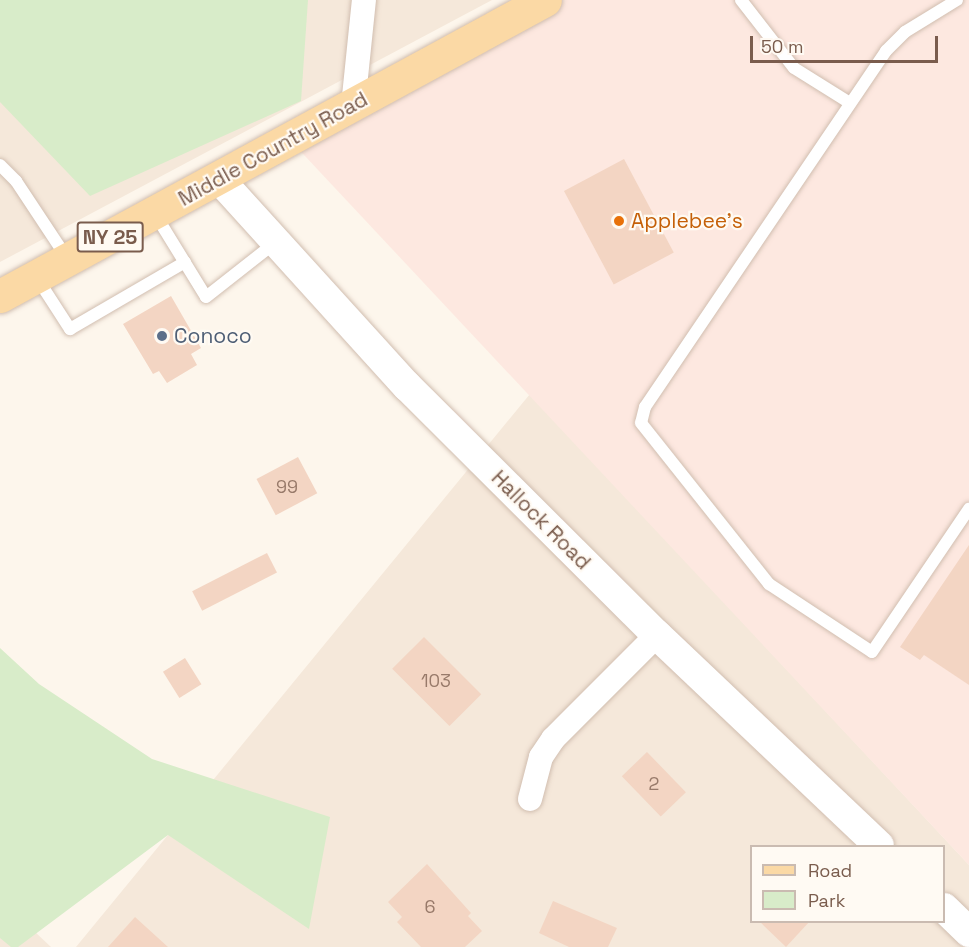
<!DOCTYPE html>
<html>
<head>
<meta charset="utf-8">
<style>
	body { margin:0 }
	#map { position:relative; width:969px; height:947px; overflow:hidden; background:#fdf6ec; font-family:"Space Grotesk",sans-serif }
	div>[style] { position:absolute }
	.residential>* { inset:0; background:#f5e8da }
	.commercial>* { inset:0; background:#fde8e0 }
	.green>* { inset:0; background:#d8ecc9 }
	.building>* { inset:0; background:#f3d5c3; transform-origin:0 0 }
	.roads { filter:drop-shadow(0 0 2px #d1beb0) drop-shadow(0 0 2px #d1beb0) }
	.service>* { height:12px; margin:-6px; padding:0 6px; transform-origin:6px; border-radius:6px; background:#fff }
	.minor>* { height:24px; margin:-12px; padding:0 12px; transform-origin:12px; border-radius:12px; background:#fff }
	.tertiary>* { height:30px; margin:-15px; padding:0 15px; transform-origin:15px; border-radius:15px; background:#fff }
	.primary>* { height:33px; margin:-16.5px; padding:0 16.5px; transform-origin:16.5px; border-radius:16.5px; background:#fbd9a5 }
	.dots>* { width:16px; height:16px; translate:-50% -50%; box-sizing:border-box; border:3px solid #fffaf3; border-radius:50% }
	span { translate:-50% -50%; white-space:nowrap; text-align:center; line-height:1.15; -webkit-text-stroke:4.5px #fffaf3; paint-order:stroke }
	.number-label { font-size:18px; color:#987a6a }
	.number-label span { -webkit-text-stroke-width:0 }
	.shield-label span { padding:2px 4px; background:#fffaf3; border:2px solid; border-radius:4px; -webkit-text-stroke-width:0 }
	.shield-label { font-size:20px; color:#7a5c4d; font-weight:700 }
	.street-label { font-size:21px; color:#7a5c4d }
	.food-label { font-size:21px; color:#c56008 }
	.left { translate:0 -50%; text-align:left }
	.service-label { font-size:21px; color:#4e5e75 }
	.legend { position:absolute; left:750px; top:845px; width:195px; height:78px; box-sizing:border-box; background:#fffaf3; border:2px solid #cabbb1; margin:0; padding:8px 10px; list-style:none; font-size:18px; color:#7a5c4d }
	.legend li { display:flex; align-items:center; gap:12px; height:30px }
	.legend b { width:30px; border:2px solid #cabbb1 }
	.scale { position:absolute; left:750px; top:36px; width:188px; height:27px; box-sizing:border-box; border:3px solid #7a5c4d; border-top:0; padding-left:8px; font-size:18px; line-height:21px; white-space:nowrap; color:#7a5c4d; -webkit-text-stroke:4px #fffaf3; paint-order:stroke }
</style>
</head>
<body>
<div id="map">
	<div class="residential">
		<i style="clip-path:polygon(0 0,492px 0,0 262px)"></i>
		<i style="clip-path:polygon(evenodd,530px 394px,969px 865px,969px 947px,76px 947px,530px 394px,752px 846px,944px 846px,944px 922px,752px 922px,752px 846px)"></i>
		<i style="clip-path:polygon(0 899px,51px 947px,0 947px)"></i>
	</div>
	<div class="commercial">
		<i style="clip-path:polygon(545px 0,969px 0,969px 865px,290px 140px)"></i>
	</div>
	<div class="green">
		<i style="clip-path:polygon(0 0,308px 0,301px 101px,90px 196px,0 102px)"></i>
		<i style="clip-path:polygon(0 648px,39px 684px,152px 759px,330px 817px,309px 929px,168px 835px,18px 947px,11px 947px,0 938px)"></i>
	</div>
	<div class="building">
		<i style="left:624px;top:159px;width:106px;height:68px;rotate:62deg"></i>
		<i style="clip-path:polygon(171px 296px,201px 348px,191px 354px,197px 365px,167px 383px,159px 371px,153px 374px,123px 324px)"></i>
		<i style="left:298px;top:457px;width:41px;height:47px;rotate:62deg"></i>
		<i style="clip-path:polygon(969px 545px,969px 685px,924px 655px,920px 660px,900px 647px)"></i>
		<i style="left:267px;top:553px;width:22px;height:84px;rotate:63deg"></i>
		<i style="left:424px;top:637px;width:81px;height:45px;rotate:45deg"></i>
		<i style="left:185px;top:658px;width:31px;height:26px;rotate:58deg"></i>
		<i style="left:647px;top:752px;width:56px;height:35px;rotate:46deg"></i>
		<i style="clip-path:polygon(427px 864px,471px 913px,468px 916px,482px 931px,465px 947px,421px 947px,397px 922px,402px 917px,388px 902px)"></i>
		<i style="clip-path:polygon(553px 901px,617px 928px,608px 947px,569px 947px,539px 933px)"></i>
		<i style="clip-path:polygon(135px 917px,168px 947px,108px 947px)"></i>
		<i style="clip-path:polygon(759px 921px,810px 921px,786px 947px)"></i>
	</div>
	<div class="roads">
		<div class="service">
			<i style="left:741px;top:0;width:86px;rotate:52.1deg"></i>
			<i style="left:794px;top:68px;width:66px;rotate:32deg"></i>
			<i style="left:957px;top:0;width:61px;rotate:148.4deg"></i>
			<i style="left:905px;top:32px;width:27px;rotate:135deg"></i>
			<i style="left:886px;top:51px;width:430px;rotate:124.1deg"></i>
			<i style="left:645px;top:407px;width:16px;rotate:104deg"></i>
			<i style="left:641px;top:423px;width:206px;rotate:51.5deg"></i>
			<i style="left:769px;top:584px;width:123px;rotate:33.4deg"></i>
			<i style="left:872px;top:652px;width:173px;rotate:-55.9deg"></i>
			<i style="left:0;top:165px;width:23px;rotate:45deg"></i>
			<i style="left:16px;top:181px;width:92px;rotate:56.5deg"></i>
			<i style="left:155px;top:214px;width:97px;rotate:58.4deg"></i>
			<i style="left:206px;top:297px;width:89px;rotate:-38.2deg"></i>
			<i style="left:37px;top:278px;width:61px;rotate:57.1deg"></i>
			<i style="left:70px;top:329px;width:133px;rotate:-30.2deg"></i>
		</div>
		<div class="minor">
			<i style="left:353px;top:106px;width:107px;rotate:-84.1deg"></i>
			<i style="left:530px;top:799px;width:43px;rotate:-75.3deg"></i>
			<i style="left:541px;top:757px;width:22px;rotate:-56deg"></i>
			<i style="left:553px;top:739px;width:147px;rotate:-45deg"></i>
		</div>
		<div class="tertiary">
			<i style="left:219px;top:179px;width:280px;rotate:47.8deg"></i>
			<i style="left:407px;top:386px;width:353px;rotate:44.9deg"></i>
			<i style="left:657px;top:635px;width:306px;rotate:43.5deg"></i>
			<i style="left:944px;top:908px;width:35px;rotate:44deg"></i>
		</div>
		<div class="primary">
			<i style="left:0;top:296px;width:620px;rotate:-28.51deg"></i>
		</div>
	</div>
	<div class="dots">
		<i style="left:619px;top:221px;background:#e8710a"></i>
		<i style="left:162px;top:336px;background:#5c6f8a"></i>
	</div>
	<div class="number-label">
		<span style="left:287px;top:487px">99</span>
		<span style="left:436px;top:681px">103</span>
		<span style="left:654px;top:784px">2</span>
		<span style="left:430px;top:907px">6</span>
	</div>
	<div class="shield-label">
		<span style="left:110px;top:237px">NY 25</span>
	</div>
	<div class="street-label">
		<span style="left:273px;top:149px;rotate:-29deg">Middle Country Road</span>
		<span style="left:541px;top:520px;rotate:45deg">Hallock Road</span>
	</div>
	<div class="food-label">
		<span class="left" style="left:631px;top:221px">Applebee's</span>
	</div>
	<div class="service-label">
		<span class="left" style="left:174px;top:336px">Conoco</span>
	</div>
	<ul class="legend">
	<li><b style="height:8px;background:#fbd9a5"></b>Road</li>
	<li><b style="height:16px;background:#d8ecc9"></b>Park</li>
	</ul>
	<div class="scale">50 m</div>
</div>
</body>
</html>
